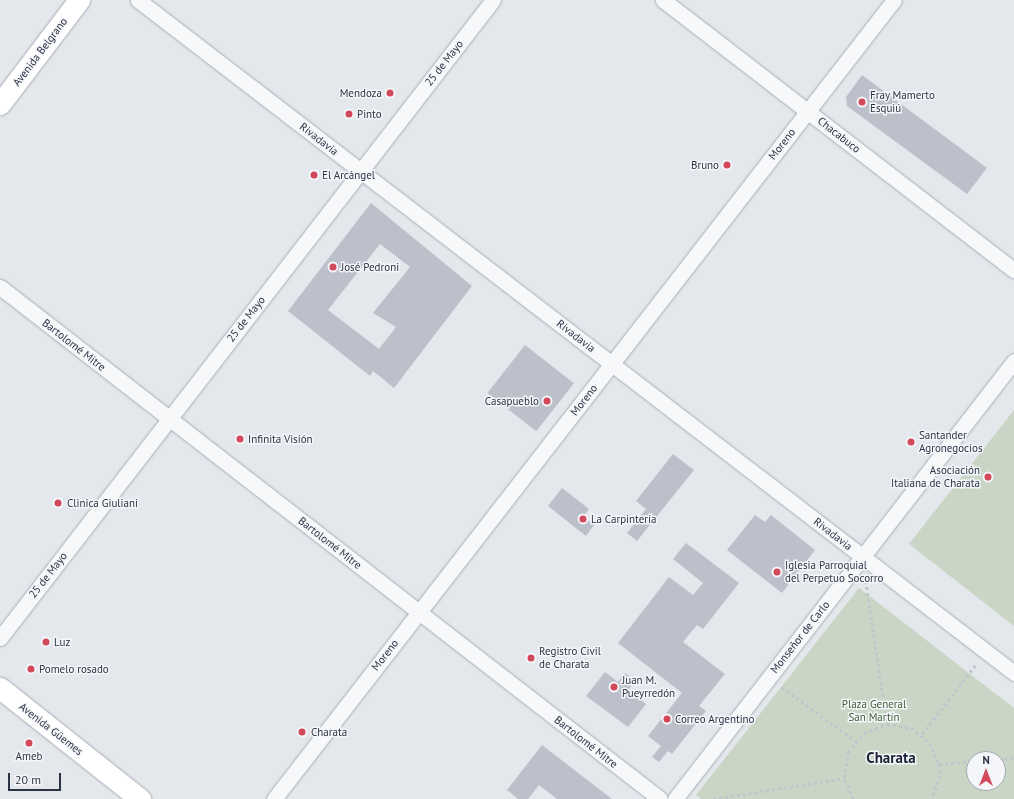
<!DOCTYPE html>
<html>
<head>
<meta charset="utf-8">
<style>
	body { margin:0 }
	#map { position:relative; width:1014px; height:799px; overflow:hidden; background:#e4e7ec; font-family:"PT Sans",sans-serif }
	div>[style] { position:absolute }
	.green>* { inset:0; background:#c9d6c5 }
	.building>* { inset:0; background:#bbc0ca; transform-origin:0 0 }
	.path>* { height:2.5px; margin-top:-1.25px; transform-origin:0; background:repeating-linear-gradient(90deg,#c2c5cb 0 3px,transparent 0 6px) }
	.roads { filter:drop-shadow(0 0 1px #a9aeb7) drop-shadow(0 0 1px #a9aeb7) }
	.minor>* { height:15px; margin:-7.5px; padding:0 7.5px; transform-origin:7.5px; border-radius:7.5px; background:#f7f8fa }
	.secondary>* { height:21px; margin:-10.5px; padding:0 10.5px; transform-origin:10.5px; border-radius:10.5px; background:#fff }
	.dots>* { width:11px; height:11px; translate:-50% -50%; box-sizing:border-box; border:2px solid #f4f6f9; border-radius:50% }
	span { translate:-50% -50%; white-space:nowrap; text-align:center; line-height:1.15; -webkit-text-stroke:3px #f4f6f9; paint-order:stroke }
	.street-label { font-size:11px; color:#2b3445 }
	.poi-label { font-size:11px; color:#2b3445 }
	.right { translate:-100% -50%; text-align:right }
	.left { translate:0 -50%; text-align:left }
	.park-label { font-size:11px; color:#3f6138 }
	.district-label { font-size:15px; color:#1d2536; font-weight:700 }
	.north { position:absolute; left:966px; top:751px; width:40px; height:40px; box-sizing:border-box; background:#f4f6f9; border:1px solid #a4a8b1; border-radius:50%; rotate:0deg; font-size:11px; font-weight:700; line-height:16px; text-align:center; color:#2b3445 }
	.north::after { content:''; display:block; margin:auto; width:14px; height:18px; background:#d1495b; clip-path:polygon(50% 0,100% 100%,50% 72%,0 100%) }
	.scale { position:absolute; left:8px; top:773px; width:53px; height:18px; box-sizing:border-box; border:2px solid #2b3445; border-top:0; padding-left:5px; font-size:12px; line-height:14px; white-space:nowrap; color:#2b3445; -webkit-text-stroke:3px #f4f6f9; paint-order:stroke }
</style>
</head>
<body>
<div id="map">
	<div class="green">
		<i style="clip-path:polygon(1014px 410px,1014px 626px,909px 544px)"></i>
		<i style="clip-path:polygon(evenodd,859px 588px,1014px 708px,1014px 799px,701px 799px,696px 795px,859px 588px,974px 759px,998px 759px,998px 783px,974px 783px,974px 759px)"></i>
	</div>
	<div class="building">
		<i style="clip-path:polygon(862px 75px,987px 168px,967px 194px,847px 106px,846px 97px)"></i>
		<i style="clip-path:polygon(evenodd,371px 203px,472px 286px,394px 388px,373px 371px,370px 376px,288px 311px,371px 203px,380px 244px,410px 267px,373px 313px,396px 327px,379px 349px,328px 310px,380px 244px)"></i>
		<i style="left:525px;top:345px;width:62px;height:61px;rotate:38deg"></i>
		<i style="clip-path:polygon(673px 454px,694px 470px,637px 541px,627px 533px,646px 509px,636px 501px)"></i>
		<i style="clip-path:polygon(562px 488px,589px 509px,583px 517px,594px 525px,586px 536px,548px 506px)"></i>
		<i style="clip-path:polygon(755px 515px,765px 522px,771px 515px,815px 550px,782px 593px,727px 550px)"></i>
		<i style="clip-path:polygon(686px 543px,739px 583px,703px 629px,697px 625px,683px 642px,725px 674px,699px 706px,706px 711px,672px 754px,668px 751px,659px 762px,652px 757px,661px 746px,648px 736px,682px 693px,618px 643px,669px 577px,693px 595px,703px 583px,673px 559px)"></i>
		<i style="clip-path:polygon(605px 672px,618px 682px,625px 673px,636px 681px,628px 690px,646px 704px,628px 727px,586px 696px)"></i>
		<i style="clip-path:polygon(542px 745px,612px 799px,557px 799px,539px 785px,528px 799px,518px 799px,507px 790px)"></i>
	</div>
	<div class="path">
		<i style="left:866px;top:581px;width:145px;rotate:81.6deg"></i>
		<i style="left:782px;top:687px;width:91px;rotate:36.5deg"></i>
		<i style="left:922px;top:734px;width:90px;rotate:-52.2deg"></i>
		<i style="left:998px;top:759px;width:16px;rotate:-4deg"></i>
		<i style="left:939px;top:764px;width:35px;rotate:-5deg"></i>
		<i style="left:713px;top:799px;width:133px;rotate:-9.1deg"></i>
		<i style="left:853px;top:799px;width:23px;rotate:-113deg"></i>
		<i style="left:844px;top:778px;width:26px;rotate:-81deg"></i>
		<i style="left:848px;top:752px;width:25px;rotate:-50deg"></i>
		<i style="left:864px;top:733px;width:25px;rotate:-21deg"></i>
		<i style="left:887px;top:724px;width:24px;rotate:9deg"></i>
		<i style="left:911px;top:728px;width:24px;rotate:38deg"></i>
		<i style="left:930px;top:743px;width:23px;rotate:67deg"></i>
		<i style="left:939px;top:764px;width:12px;rotate:85deg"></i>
		<i style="left:940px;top:776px;width:24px;rotate:109deg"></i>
	</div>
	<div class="roads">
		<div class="minor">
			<i style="left:138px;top:0;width:1105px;rotate:37.53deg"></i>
			<i style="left:663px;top:0;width:443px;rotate:37.6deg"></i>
			<i style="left:0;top:287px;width:835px;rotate:37.8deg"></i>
			<i style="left:0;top:638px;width:806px;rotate:-52.31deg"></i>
			<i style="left:274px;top:799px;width:1011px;rotate:-52.19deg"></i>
			<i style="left:675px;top:799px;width:554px;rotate:-52.26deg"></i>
		</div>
		<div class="secondary">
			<i style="left:0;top:104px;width:131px;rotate:-52.8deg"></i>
			<i style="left:0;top:688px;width:179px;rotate:38.4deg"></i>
		</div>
	</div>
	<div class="dots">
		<i style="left:390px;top:93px;background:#d1495b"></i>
		<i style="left:862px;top:102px;background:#d1495b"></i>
		<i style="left:349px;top:114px;background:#d1495b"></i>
		<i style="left:727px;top:165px;background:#d1495b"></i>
		<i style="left:314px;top:175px;background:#d1495b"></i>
		<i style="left:333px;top:267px;background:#d1495b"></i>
		<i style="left:547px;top:401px;background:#d1495b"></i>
		<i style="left:240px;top:439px;background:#d1495b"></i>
		<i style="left:911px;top:442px;background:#d1495b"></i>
		<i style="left:988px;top:477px;background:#d1495b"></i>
		<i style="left:58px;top:503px;background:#d1495b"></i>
		<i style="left:583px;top:519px;background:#d1495b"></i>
		<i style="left:777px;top:572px;background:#d1495b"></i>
		<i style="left:46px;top:642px;background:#d1495b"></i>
		<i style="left:531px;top:658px;background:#d1495b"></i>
		<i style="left:31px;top:669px;background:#d1495b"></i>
		<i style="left:614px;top:687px;background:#d1495b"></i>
		<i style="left:667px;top:719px;background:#d1495b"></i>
		<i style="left:302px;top:732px;background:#d1495b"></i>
		<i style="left:29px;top:743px;background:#d1495b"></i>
	</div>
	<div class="street-label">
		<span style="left:40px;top:52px;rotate:-53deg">Avenida Belgrano</span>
		<span style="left:444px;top:63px;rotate:-52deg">25 de Mayo</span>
		<span style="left:839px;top:135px;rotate:38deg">Chacabuco</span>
		<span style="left:319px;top:139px;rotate:38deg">Rivadavia</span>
		<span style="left:782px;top:144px;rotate:-52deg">Moreno</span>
		<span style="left:246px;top:319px;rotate:-52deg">25 de Mayo</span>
		<span style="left:576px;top:336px;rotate:38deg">Rivadavia</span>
		<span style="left:74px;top:345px;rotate:38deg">Bartolomé Mitre</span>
		<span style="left:584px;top:400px;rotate:-52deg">Moreno</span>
		<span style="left:833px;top:534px;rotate:38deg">Rivadavia</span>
		<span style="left:330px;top:543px;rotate:38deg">Bartolomé Mitre</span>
		<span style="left:48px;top:575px;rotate:-52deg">25 de Mayo</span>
		<span style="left:800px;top:637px;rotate:-52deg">Monseñor de Carlo</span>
		<span style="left:385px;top:655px;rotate:-52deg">Moreno</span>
		<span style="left:51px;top:729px;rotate:38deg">Avenida Güemes</span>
		<span style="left:586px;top:742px;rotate:38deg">Bartolomé Mitre</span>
	</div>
	<div class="poi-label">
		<span class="right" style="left:382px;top:93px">Mendoza</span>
		<span class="left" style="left:870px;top:102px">Fray Mamerto<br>Esquiú</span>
		<span class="left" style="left:357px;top:114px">Pinto</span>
		<span class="right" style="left:719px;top:165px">Bruno</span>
		<span class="left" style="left:322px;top:175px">El Arcángel</span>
		<span class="left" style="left:341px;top:267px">José Pedroni</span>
		<span class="right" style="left:539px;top:401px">Casapueblo</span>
		<span class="left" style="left:919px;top:442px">Santander<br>Agronegocios</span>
		<span class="left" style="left:248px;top:439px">Infinita Visión</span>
		<span class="right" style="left:980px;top:477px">Asociación<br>Italiana de Charata</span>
		<span class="left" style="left:67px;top:503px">Clinica Giuliani</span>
		<span class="left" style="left:591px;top:519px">La Carpintería</span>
		<span class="left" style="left:785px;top:572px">Iglesia Parroquial<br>del Perpetuo Socorro</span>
		<span class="left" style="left:54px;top:642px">Luz</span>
		<span class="left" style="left:539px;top:658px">Registro Civil<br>de Charata</span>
		<span class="left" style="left:39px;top:669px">Pomelo rosado</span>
		<span class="left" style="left:622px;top:687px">Juan M.<br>Pueyrredón</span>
		<span class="left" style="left:675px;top:719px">Correo Argentino</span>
		<span class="left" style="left:311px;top:732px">Charata</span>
		<span style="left:29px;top:756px">Ameb</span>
	</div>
	<div class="park-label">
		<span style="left:874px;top:711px">Plaza General<br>San Martín</span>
	</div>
	<div class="district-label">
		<span style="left:891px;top:758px">Charata</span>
	</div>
	<div class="north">N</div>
	<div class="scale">20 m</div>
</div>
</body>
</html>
